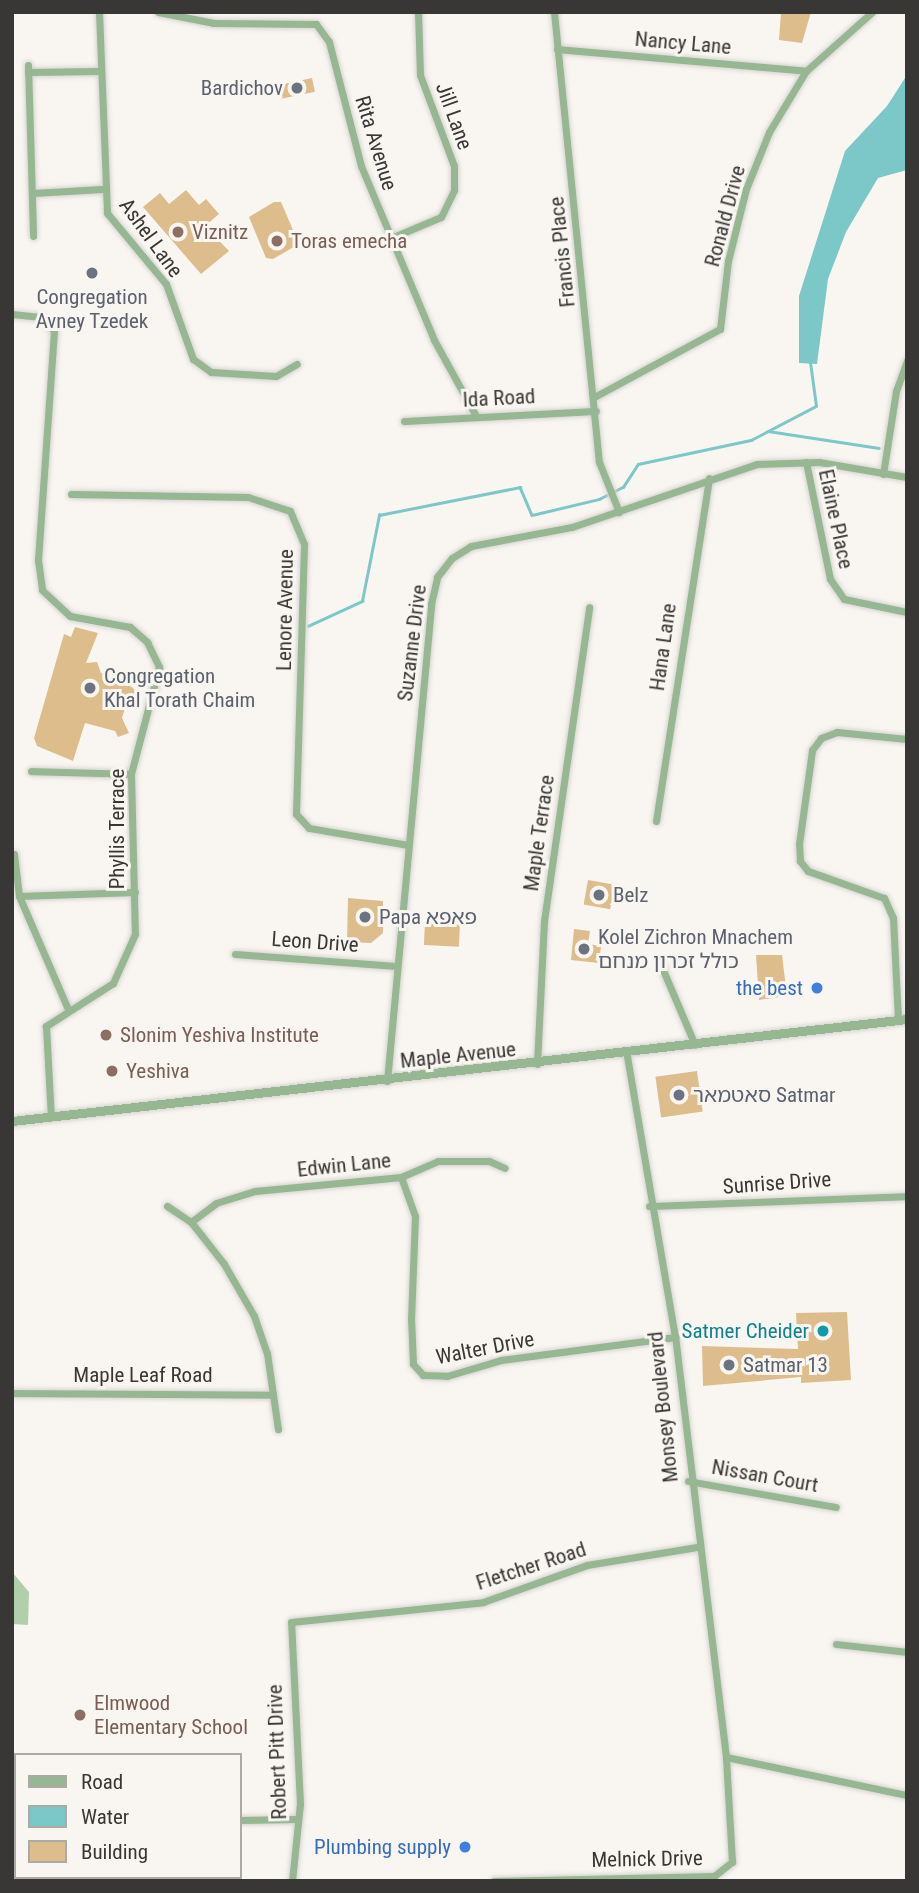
<!DOCTYPE html>
<html>
<head>
<meta charset="utf-8">
<style>
	body { margin:0 }
	#map { position:relative; width:919px; height:1893px; overflow:hidden; background:#f9f6f2; font-family:"Roboto Condensed","Noto Sans Hebrew",sans-serif }
	div>[style] { position:absolute }
	.green>* { inset:0; background:#b1cfaa }
	.water>* { inset:0; background:#7cc7c7 }
	.stream>* { height:2.5px; margin:-1.25px; padding:0 1.25px; transform-origin:1.25px; border-radius:1.25px; background:#7cc7c7 }
	.building>* { inset:0; background:#dcbd8b; transform-origin:0 0 }
	.roads { filter:drop-shadow(0 0 2px #d6d4d0) drop-shadow(0 0 2px #d6d4d0) }
	.minor>* { height:7px; margin:-3.5px; padding:0 3.5px; transform-origin:3.5px; border-radius:3.5px; background:#97b692 }
	.tertiary>* { height:9px; margin:-4.5px; padding:0 4.5px; transform-origin:4.5px; border-radius:4.5px; background:#97b692 }
	.dots>* { width:19px; height:19px; translate:-50% -50%; box-sizing:border-box; border:4px solid #f9f6f2; border-radius:50% }
	span { translate:-50% -50%; white-space:nowrap; text-align:center; line-height:1.15; -webkit-text-stroke:6px #f9f6f2; paint-order:stroke }
	.street-label { font-size:21px; color:#383735 }
	.worship-label { font-size:21px; color:#5b616d }
	.right { translate:-100% -50%; text-align:right }
	.left { translate:0 -50%; text-align:left }
	.education-label { font-size:21px; color:#785e54 }
	.shop-label { font-size:21px; color:#366cbe }
	.culture-label { font-size:21px; color:#0d838f }
	.frame { position:absolute; inset:0; border:14px solid #383735; pointer-events:none }
	.legend { position:absolute; left:14px; top:1753px; width:228px; height:126px; box-sizing:border-box; background:#f9f6f2; border:2px solid #acaaa6; margin:0; padding:9px 12px; list-style:none; font-size:21px; color:#383735 }
	.legend li { display:flex; align-items:center; gap:14px; height:35px }
	.legend b { width:35px; border:2px solid #acaaa6 }
</style>
</head>
<body>
<div id="map">
	<div class="green">
		<i style="clip-path:polygon(12px 1572px,29px 1592px,28px 1625px,12px 1624px)"></i>
	</div>
	<div class="water">
		<i style="clip-path:polygon(907px 75px,907px 170px,878px 178px,846px 232px,828px 279px,817px 364px,799px 363px,799px 296px,845px 151px,887px 106px)"></i>
	</div>
	<div class="stream">
		<i style="left:768px;top:431px;width:112px;rotate:8.7deg"></i>
		<i style="left:308px;top:626px;width:60px;rotate:-24.8deg"></i>
		<i style="left:362px;top:601px;width:88px;rotate:-78.8deg"></i>
		<i style="left:379px;top:515px;width:144px;rotate:-11.2deg"></i>
		<i style="left:520px;top:487px;width:30px;rotate:67deg"></i>
		<i style="left:532px;top:515px;width:69px;rotate:-13.4deg"></i>
		<i style="left:599px;top:499px;width:27px;rotate:-27deg"></i>
		<i style="left:623px;top:487px;width:27px;rotate:-57deg"></i>
		<i style="left:638px;top:464px;width:116px;rotate:-12deg"></i>
		<i style="left:751px;top:440px;width:73px;rotate:-27.6deg"></i>
		<i style="left:816px;top:406px;width:44px;rotate:-97.8deg"></i>
	</div>
	<div class="building">
		<i style="clip-path:polygon(781px 12px,811px 12px,802px 43px,779px 40px)"></i>
		<i style="left:312px;top:78px;width:14px;height:34px;rotate:78deg"></i>
		<i style="clip-path:polygon(186px 190px,199px 205px,206px 199px,219px 214px,205px 226px,229px 251px,201px 274px,143px 207px,160px 193px,169px 204px)"></i>
		<i style="clip-path:polygon(274px 202px,281px 202px,299px 244px,273px 259px,266px 258px,249px 217px)"></i>
		<i style="clip-path:polygon(75px 627px,98px 633px,86px 663px,97px 662px,101px 673px,123px 680px,141px 695px,127px 701px,122px 718px,129px 733px,118px 737px,115px 731px,85px 723px,73px 761px,37px 746px,34px 738px,64px 634px,71px 637px)"></i>
		<i style="left:588px;top:880px;width:27px;height:25px;rotate:10deg"></i>
		<i style="clip-path:polygon(348px 898px,383px 901px,383px 933px,371px 943px,347px 942px)"></i>
		<i style="left:425px;top:923px;width:35px;height:22px;rotate:3deg"></i>
		<i style="clip-path:polygon(574px 929px,590px 931px,588px 944px,601px 946px,599px 963px,571px 960px)"></i>
		<i style="clip-path:polygon(756px 955px,782px 955px,787px 996px,759px 1000px)"></i>
		<i style="left:697px;top:1071px;width:41px;height:42px;rotate:82deg"></i>
		<i style="clip-path:polygon(847px 1312px,851px 1380px,801px 1383px,801px 1377px,703px 1386px,702px 1346px,798px 1349px,796px 1313px)"></i>
	</div>
	<div class="roads">
		<div class="minor">
			<i style="left:99px;top:12px;width:201px;rotate:87.7deg"></i>
			<i style="left:107px;top:213px;width:92px;rotate:50.3deg"></i>
			<i style="left:166px;top:284px;width:80px;rotate:70.2deg"></i>
			<i style="left:193px;top:359px;width:22px;rotate:36deg"></i>
			<i style="left:211px;top:372px;width:65px;rotate:3.5deg"></i>
			<i style="left:276px;top:376px;width:24px;rotate:-30deg"></i>
			<i style="left:158px;top:12px;width:57px;rotate:11.1deg"></i>
			<i style="left:214px;top:23px;width:102px;rotate:0.6deg"></i>
			<i style="left:316px;top:24px;width:22px;rotate:54deg"></i>
			<i style="left:329px;top:42px;width:128px;rotate:75.5deg"></i>
			<i style="left:361px;top:166px;width:189px;rotate:67.2deg"></i>
			<i style="left:434px;top:340px;width:87px;rotate:61.1deg"></i>
			<i style="left:554px;top:12px;width:452px;rotate:84.3deg"></i>
			<i style="left:599px;top:462px;width:54px;rotate:68.2deg"></i>
			<i style="left:557px;top:49px;width:250px;rotate:5deg"></i>
			<i style="left:28px;top:65px;width:171px;rotate:88.3deg"></i>
			<i style="left:28px;top:72px;width:71px;rotate:-0.8deg"></i>
			<i style="left:33px;top:193px;width:69px;rotate:-3.3deg"></i>
			<i style="left:391px;top:238px;width:54px;rotate:-22.8deg"></i>
			<i style="left:441px;top:217px;width:30px;rotate:-64deg"></i>
			<i style="left:454px;top:190px;width:24px;rotate:-90deg"></i>
			<i style="left:454px;top:166px;width:97px;rotate:-110.5deg"></i>
			<i style="left:420px;top:75px;width:63px;rotate:-91.8deg"></i>
			<i style="left:12px;top:314px;width:30px;rotate:6deg"></i>
			<i style="left:42px;top:317px;width:18px;rotate:49deg"></i>
			<i style="left:54px;top:331px;width:230px;rotate:94deg"></i>
			<i style="left:38px;top:560px;width:30px;rotate:82deg"></i>
			<i style="left:42px;top:590px;width:38px;rotate:43deg"></i>
			<i style="left:70px;top:616px;width:61px;rotate:10.4deg"></i>
			<i style="left:130px;top:627px;width:23px;rotate:41deg"></i>
			<i style="left:147px;top:642px;width:28px;rotate:64deg"></i>
			<i style="left:159px;top:667px;width:111px;rotate:104.7deg"></i>
			<i style="left:131px;top:774px;width:160px;rotate:88.6deg"></i>
			<i style="left:135px;top:934px;width:54px;rotate:114.2deg"></i>
			<i style="left:113px;top:983px;width:80px;rotate:147.3deg"></i>
			<i style="left:46px;top:1026px;width:91px;rotate:86.9deg"></i>
			<i style="left:596px;top:396px;width:141px;rotate:-28.4deg"></i>
			<i style="left:720px;top:329px;width:68px;rotate:-83.3deg"></i>
			<i style="left:728px;top:261px;width:74px;rotate:-76deg"></i>
			<i style="left:746px;top:189px;width:61px;rotate:-68deg"></i>
			<i style="left:769px;top:132px;width:71px;rotate:-58.8deg"></i>
			<i style="left:806px;top:71px;width:89px;rotate:-41.8deg"></i>
			<i style="left:404px;top:421px;width:192px;rotate:-3deg"></i>
			<i style="left:806px;top:462px;width:119px;rotate:78.4deg"></i>
			<i style="left:830px;top:579px;width:24px;rotate:55deg"></i>
			<i style="left:844px;top:599px;width:64px;rotate:11.7deg"></i>
			<i style="left:883px;top:474px;width:84px;rotate:-81.1deg"></i>
			<i style="left:896px;top:391px;width:33px;rotate:-70deg"></i>
			<i style="left:71px;top:494px;width:177px;rotate:1deg"></i>
			<i style="left:248px;top:497px;width:44px;rotate:18.4deg"></i>
			<i style="left:290px;top:511px;width:36px;rotate:67deg"></i>
			<i style="left:304px;top:544px;width:270px;rotate:91.7deg"></i>
			<i style="left:296px;top:814px;width:19px;rotate:47deg"></i>
			<i style="left:309px;top:828px;width:100px;rotate:9.7deg"></i>
			<i style="left:31px;top:771px;width:100px;rotate:1.7deg"></i>
			<i style="left:656px;top:821px;width:347px;rotate:-81.2deg"></i>
			<i style="left:14px;top:854px;width:42px;rotate:83.2deg"></i>
			<i style="left:19px;top:896px;width:123px;rotate:66.6deg"></i>
			<i style="left:19px;top:896px;width:116px;rotate:-2deg"></i>
			<i style="left:235px;top:954px;width:158px;rotate:4.3deg"></i>
			<i style="left:660px;top:963px;width:89px;rotate:66.9deg"></i>
			<i style="left:898px;top:1020px;width:102px;rotate:-92.8deg"></i>
			<i style="left:893px;top:918px;width:22px;rotate:-114deg"></i>
			<i style="left:884px;top:898px;width:81px;rotate:-160.4deg"></i>
			<i style="left:808px;top:871px;width:13px;rotate:-129deg"></i>
			<i style="left:800px;top:861px;width:17px;rotate:-93deg"></i>
			<i style="left:799px;top:844px;width:95px;rotate:-82.1deg"></i>
			<i style="left:812px;top:750px;width:15px;rotate:-53deg"></i>
			<i style="left:821px;top:738px;width:17px;rotate:-21deg"></i>
			<i style="left:837px;top:732px;width:70px;rotate:5.7deg"></i>
			<i style="left:537px;top:1064px;width:143px;rotate:-87.2deg"></i>
			<i style="left:544px;top:921px;width:317px;rotate:-81.8deg"></i>
			<i style="left:387px;top:1081px;width:479px;rotate:-84.7deg"></i>
			<i style="left:431px;top:604px;width:28px;rotate:-77deg"></i>
			<i style="left:437px;top:577px;width:24px;rotate:-52deg"></i>
			<i style="left:452px;top:558px;width:22px;rotate:-32deg"></i>
			<i style="left:471px;top:546px;width:103px;rotate:-10.7deg"></i>
			<i style="left:572px;top:527px;width:195px;rotate:-18.8deg"></i>
			<i style="left:757px;top:464px;width:62px;rotate:-1.8deg"></i>
			<i style="left:819px;top:462px;width:89px;rotate:9.7deg"></i>
			<i style="left:401px;top:1177px;width:41px;rotate:70.3deg"></i>
			<i style="left:415px;top:1216px;width:102px;rotate:92.2deg"></i>
			<i style="left:411px;top:1318px;width:46px;rotate:87.5deg"></i>
			<i style="left:413px;top:1364px;width:15px;rotate:48deg"></i>
			<i style="left:423px;top:1375px;width:24px;rotate:2deg"></i>
			<i style="left:447px;top:1376px;width:56px;rotate:-16.5deg"></i>
			<i style="left:501px;top:1360px;width:176px;rotate:-7.5deg"></i>
			<i style="left:167px;top:1206px;width:29px;rotate:34deg"></i>
			<i style="left:191px;top:1222px;width:53px;rotate:51.8deg"></i>
			<i style="left:224px;top:1264px;width:60px;rotate:60deg"></i>
			<i style="left:254px;top:1316px;width:39px;rotate:71deg"></i>
			<i style="left:267px;top:1353px;width:77px;rotate:81.8deg"></i>
			<i style="left:649px;top:1206px;width:258px;rotate:-2.2deg"></i>
			<i style="left:191px;top:1222px;width:31px;rotate:-37deg"></i>
			<i style="left:216px;top:1203px;width:41px;rotate:-17.1deg"></i>
			<i style="left:255px;top:1191px;width:147px;rotate:-5.5deg"></i>
			<i style="left:401px;top:1177px;width:40px;rotate:-23.4deg"></i>
			<i style="left:438px;top:1161px;width:51px"></i>
			<i style="left:489px;top:1161px;width:17px;rotate:24deg"></i>
			<i style="left:12px;top:1393px;width:261px;rotate:0.4deg"></i>
			<i style="left:688px;top:1481px;width:150px;rotate:10deg"></i>
			<i style="left:836px;top:1644px;width:71px;rotate:6.4deg"></i>
			<i style="left:726px;top:1757px;width:185px;rotate:11.9deg"></i>
			<i style="left:240px;top:1820px;width:58px;rotate:-1deg"></i>
			<i style="left:292px;top:1881px;width:77px;rotate:-84.1deg"></i>
			<i style="left:300px;top:1804px;width:182px;rotate:-92.8deg"></i>
			<i style="left:291px;top:1622px;width:193px;rotate:-5.9deg"></i>
			<i style="left:483px;top:1602px;width:110px;rotate:-19.6deg"></i>
			<i style="left:587px;top:1565px;width:111px;rotate:-9.3deg"></i>
			<i style="left:494px;top:1881px;width:220px;rotate:-1.3deg"></i>
			<i style="left:714px;top:1876px;width:23px;rotate:-38deg"></i>
			<i style="left:732px;top:1862px;width:105px;rotate:-93.3deg"></i>
			<i style="left:726px;top:1757px;width:423px;rotate:-96.9deg"></i>
			<i style="left:675px;top:1337px;width:286px;rotate:-99.7deg"></i>
		</div>
		<div class="tertiary">
			<i style="left:12px;top:1121px;width:901px;rotate:-6.5deg"></i>
		</div>
	</div>
	<div class="dots">
		<i style="left:297px;top:88px;background:#6b7280"></i>
		<i style="left:178px;top:232px;background:#8d6e63"></i>
		<i style="left:277px;top:241px;background:#8d6e63"></i>
		<i style="left:92px;top:273px;background:#6b7280"></i>
		<i style="left:90px;top:688px;background:#6b7280"></i>
		<i style="left:599px;top:895px;background:#6b7280"></i>
		<i style="left:365px;top:917px;background:#6b7280"></i>
		<i style="left:584px;top:949px;background:#6b7280"></i>
		<i style="left:817px;top:988px;background:#3f7fe0"></i>
		<i style="left:106px;top:1035px;background:#8d6e63"></i>
		<i style="left:112px;top:1071px;background:#8d6e63"></i>
		<i style="left:679px;top:1095px;background:#6b7280"></i>
		<i style="left:823px;top:1331px;background:#0f9aa8"></i>
		<i style="left:729px;top:1365px;background:#6b7280"></i>
		<i style="left:80px;top:1715px;background:#8d6e63"></i>
		<i style="left:465px;top:1847px;background:#3f7fe0"></i>
	</div>
	<div class="street-label">
		<span style="left:683px;top:43px;rotate:5deg">Nancy Lane</span>
		<span style="left:454px;top:116px;rotate:70deg">Jill Lane</span>
		<span style="left:376px;top:143px;rotate:73deg">Rita Avenue</span>
		<span style="left:725px;top:216px;rotate:-75deg">Ronald Drive</span>
		<span style="left:151px;top:238px;rotate:54deg">Ashel Lane</span>
		<span style="left:562px;top:252px;rotate:-96deg">Francis Place</span>
		<span style="left:499px;top:398px;rotate:-3deg">Ida Road</span>
		<span style="left:836px;top:519px;rotate:78deg">Elaine Place</span>
		<span style="left:285px;top:610px;rotate:-89deg">Lenore Avenue</span>
		<span style="left:412px;top:643px;rotate:-83deg">Suzanne Drive</span>
		<span style="left:663px;top:647px;rotate:-82deg">Hana Lane</span>
		<span style="left:117px;top:829px;rotate:-90deg">Phyllis Terrace</span>
		<span style="left:539px;top:833px;rotate:-82deg">Maple Terrace</span>
		<span style="left:315px;top:942px;rotate:4deg">Leon Drive</span>
		<span style="left:458px;top:1055px;rotate:-6deg">Maple Avenue</span>
		<span style="left:344px;top:1165px;rotate:-6deg">Edwin Lane</span>
		<span style="left:777px;top:1183px;rotate:-4deg">Sunrise Drive</span>
		<span style="left:485px;top:1348px;rotate:-11deg">Walter Drive</span>
		<span style="left:143px;top:1375px">Maple Leaf Road</span>
		<span style="left:663px;top:1407px;rotate:-96deg">Monsey Boulevard</span>
		<span style="left:765px;top:1476px;rotate:10deg">Nissan Court</span>
		<span style="left:531px;top:1566px;rotate:-18deg">Fletcher Road</span>
		<span style="left:277px;top:1752px;rotate:-92deg">Robert Pitt Drive</span>
		<span style="left:647px;top:1859px;rotate:-1deg">Melnick Drive</span>
	</div>
	<div class="worship-label">
		<span class="right" style="left:283px;top:88px">Bardichov</span>
		<span style="left:92px;top:309px">Congregation<br>Avney Tzedek</span>
		<span class="left" style="left:104px;top:688px">Congregation<br>Khal Torath Chaim</span>
		<span class="left" style="left:613px;top:895px">Belz</span>
		<span class="left" style="left:379px;top:917px">Papa פאפא</span>
		<span class="left" style="left:598px;top:949px">Kolel Zichron Mnachem<br>כולל זכרון מנחם</span>
		<span class="left" style="left:693px;top:1095px">סאטמאר Satmar</span>
		<span class="left" style="left:743px;top:1365px">Satmar 13</span>
	</div>
	<div class="education-label">
		<span class="left" style="left:192px;top:232px">Viznitz</span>
		<span class="left" style="left:291px;top:241px">Toras emecha</span>
		<span class="left" style="left:120px;top:1035px">Slonim Yeshiva Institute</span>
		<span class="left" style="left:126px;top:1071px">Yeshiva</span>
		<span class="left" style="left:94px;top:1715px">Elmwood<br>Elementary School</span>
	</div>
	<div class="shop-label">
		<span class="right" style="left:803px;top:988px">the best</span>
		<span class="right" style="left:451px;top:1847px">Plumbing supply</span>
	</div>
	<div class="culture-label">
		<span class="right" style="left:809px;top:1331px">Satmer Cheider</span>
	</div>
	<div class="frame"></div>
	<ul class="legend">
	<li><b style="height:9px;background:#97b692"></b>Road</li>
	<li><b style="height:19px;background:#7cc7c7"></b>Water</li>
	<li><b style="height:19px;background:#dcbd8b"></b>Building</li>
	</ul>
</div>
</body>
</html>
